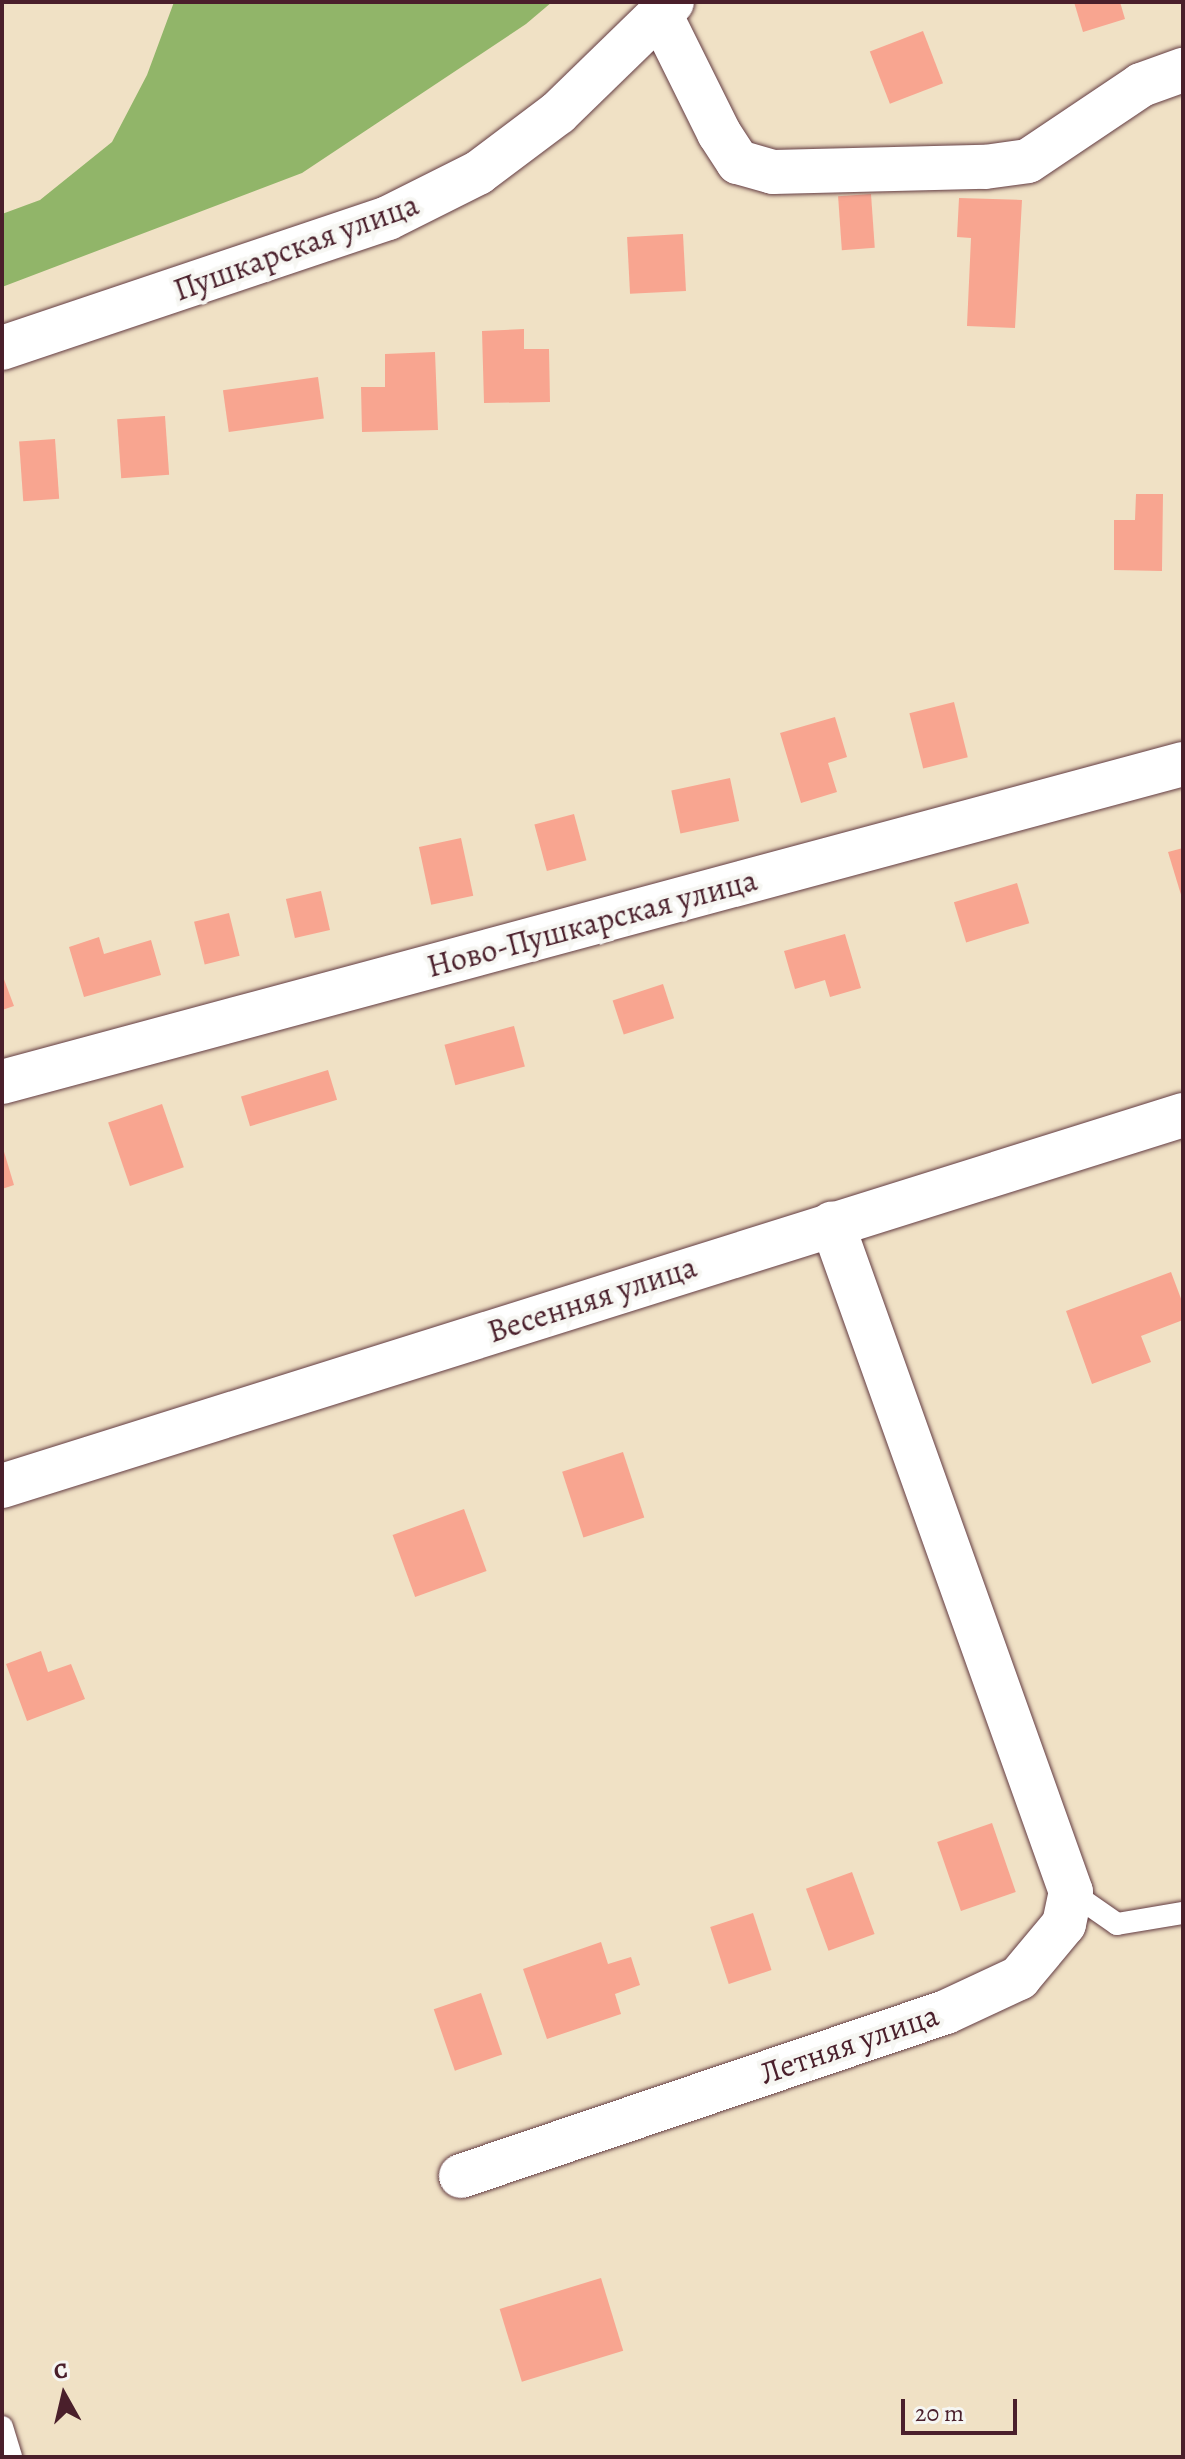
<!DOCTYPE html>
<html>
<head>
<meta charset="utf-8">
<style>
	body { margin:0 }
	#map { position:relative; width:1185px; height:2459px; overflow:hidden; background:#f0e1c5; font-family:Alegreya,serif }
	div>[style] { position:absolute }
	.forest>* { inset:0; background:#91b569 }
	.building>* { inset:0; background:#f8a590; transform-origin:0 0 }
	.roads { filter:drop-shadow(0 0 2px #633c42) drop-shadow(0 0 2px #633c42) }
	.service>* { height:22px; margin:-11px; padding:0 11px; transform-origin:11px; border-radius:11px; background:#fff }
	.minor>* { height:44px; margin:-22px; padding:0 22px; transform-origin:22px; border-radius:22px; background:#fff }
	span { translate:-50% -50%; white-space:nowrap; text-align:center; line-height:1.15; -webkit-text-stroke:8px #f6f6f2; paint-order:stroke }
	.street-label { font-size:32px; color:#4a1f2b }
	.frame { position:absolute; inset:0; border:4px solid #4a1f2b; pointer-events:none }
	.north { position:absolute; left:24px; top:2355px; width:80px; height:80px; -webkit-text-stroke:6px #f6f6f2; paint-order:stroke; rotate:352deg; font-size:22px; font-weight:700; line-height:32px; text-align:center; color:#4a1f2b }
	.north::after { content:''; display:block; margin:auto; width:28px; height:36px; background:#4a1f2b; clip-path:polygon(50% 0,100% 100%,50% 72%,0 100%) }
	.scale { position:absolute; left:901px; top:2399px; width:116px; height:36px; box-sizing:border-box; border:4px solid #4a1f2b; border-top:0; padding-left:10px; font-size:24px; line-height:28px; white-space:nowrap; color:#4a1f2b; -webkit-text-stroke:6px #f6f6f2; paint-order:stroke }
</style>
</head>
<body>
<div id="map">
	<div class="forest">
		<i style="clip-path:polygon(174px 2px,552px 2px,526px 24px,302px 173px,2px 287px,2px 214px,40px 200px,112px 142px,147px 75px)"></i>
	</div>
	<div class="building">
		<i style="clip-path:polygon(1074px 2px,1120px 2px,1125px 19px,1083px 32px)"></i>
		<i style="left:923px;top:31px;width:56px;height:57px;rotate:69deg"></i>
		<i style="left:871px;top:194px;width:54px;height:33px;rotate:86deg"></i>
		<i style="clip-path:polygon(959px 198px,1022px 200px,1015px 328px,967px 326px,971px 238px,957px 237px)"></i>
		<i style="left:683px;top:234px;width:57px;height:56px;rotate:87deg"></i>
		<i style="clip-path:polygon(524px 329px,524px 349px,549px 349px,550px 402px,484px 403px,482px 331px)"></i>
		<i style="clip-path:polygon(435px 352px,438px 430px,362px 432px,361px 387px,385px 387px,385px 354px)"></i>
		<i style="left:318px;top:377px;width:42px;height:96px;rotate:82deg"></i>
		<i style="left:165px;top:416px;width:59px;height:48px;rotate:86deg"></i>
		<i style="left:55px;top:439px;width:60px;height:36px;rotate:86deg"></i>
		<i style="clip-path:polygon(1136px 494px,1163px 494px,1162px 571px,1114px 570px,1114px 520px,1135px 520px)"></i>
		<i style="left:954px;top:702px;width:57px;height:46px;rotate:76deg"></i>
		<i style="clip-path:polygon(835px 717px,847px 757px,828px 763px,837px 792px,801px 803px,780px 733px)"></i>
		<i style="left:730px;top:778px;width:44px;height:60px;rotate:78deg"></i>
		<i style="left:574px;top:814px;width:48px;height:41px;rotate:75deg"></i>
		<i style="left:461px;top:838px;width:59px;height:43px;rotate:78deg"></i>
		<i style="clip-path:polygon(1183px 848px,1183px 898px,1182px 898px,1168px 852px)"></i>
		<i style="left:1017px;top:883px;width:42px;height:66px;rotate:73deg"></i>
		<i style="left:321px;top:891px;width:40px;height:36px;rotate:77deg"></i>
		<i style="left:229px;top:913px;width:44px;height:36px;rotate:76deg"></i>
		<i style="clip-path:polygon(845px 934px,861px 988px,830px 997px,825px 980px,795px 989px,784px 951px)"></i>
		<i style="clip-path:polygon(99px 937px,104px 954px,151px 940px,161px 975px,84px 997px,69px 947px)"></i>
		<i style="clip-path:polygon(2px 974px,14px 1006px,2px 1010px)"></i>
		<i style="left:663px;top:984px;width:36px;height:53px;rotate:72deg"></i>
		<i style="left:514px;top:1026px;width:42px;height:72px;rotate:75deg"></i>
		<i style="left:328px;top:1070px;width:31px;height:91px;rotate:73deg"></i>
		<i style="left:162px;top:1104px;width:67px;height:57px;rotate:71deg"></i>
		<i style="clip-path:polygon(2px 1145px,14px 1185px,2px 1189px)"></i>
		<i style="clip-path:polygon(1171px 1272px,1183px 1304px,1183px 1320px,1141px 1336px,1151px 1362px,1092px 1384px,1066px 1311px)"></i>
		<i style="left:623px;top:1452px;width:69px;height:64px;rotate:72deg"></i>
		<i style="left:464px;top:1509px;width:66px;height:76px;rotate:70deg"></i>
		<i style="clip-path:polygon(41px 1651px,48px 1672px,71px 1664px,85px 1699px,27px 1721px,6px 1664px)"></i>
		<i style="left:992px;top:1823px;width:73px;height:58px;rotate:71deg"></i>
		<i style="left:852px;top:1872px;width:66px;height:49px;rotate:70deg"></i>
		<i style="left:753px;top:1913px;width:60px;height:45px;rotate:72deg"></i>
		<i style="clip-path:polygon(601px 1942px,608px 1964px,631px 1957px,640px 1985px,615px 1994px,621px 2014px,547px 2039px,523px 1969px)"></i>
		<i style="left:481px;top:1993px;width:65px;height:50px;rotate:71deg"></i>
		<i style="left:601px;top:2278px;width:76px;height:106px;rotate:73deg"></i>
	</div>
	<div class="roads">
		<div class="service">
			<i style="left:1071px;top:1892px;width:56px;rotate:34.8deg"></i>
			<i style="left:1117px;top:1924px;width:67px;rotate:-9.5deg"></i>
			<i style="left:2px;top:2427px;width:31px;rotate:73deg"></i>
		</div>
		<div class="minor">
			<i style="left:660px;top:14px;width:133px;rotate:63.6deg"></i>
			<i style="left:719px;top:133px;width:35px;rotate:57deg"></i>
			<i style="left:738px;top:162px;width:36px;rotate:16deg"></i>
			<i style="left:773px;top:172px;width:212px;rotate:-1.4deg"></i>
			<i style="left:985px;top:167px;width:43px;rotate:-7.9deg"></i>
			<i style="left:1028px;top:161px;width:136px;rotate:-33.9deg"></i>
			<i style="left:1141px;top:85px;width:45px;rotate:-19.7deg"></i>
			<i style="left:2px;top:348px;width:407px;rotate:-18.6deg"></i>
			<i style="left:388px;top:218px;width:101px;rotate:-26.6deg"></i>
			<i style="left:478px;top:173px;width:100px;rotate:-36.9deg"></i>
			<i style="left:558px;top:113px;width:159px;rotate:-44.2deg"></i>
			<i style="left:2px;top:1082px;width:1223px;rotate:-15.07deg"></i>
			<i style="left:2px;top:1486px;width:1238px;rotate:-17.44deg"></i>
			<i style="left:461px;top:2176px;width:512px;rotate:-18.68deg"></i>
			<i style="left:946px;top:2012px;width:81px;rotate:-25deg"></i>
			<i style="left:1019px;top:1978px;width:70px;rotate:-50.2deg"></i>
			<i style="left:1064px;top:1924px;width:33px;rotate:-78deg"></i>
			<i style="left:1071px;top:1892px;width:710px;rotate:-109.66deg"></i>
		</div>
	</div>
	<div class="street-label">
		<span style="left:296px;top:247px;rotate:-20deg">Пушкарская улица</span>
		<span style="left:592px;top:923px;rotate:-15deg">Ново-Пушкарская улица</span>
		<span style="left:592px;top:1299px;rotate:-18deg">Весенняя улица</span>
		<span style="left:849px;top:2044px;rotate:-19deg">Летняя улица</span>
	</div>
	<div class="frame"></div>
	<div class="north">С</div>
	<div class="scale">20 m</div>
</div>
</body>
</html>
